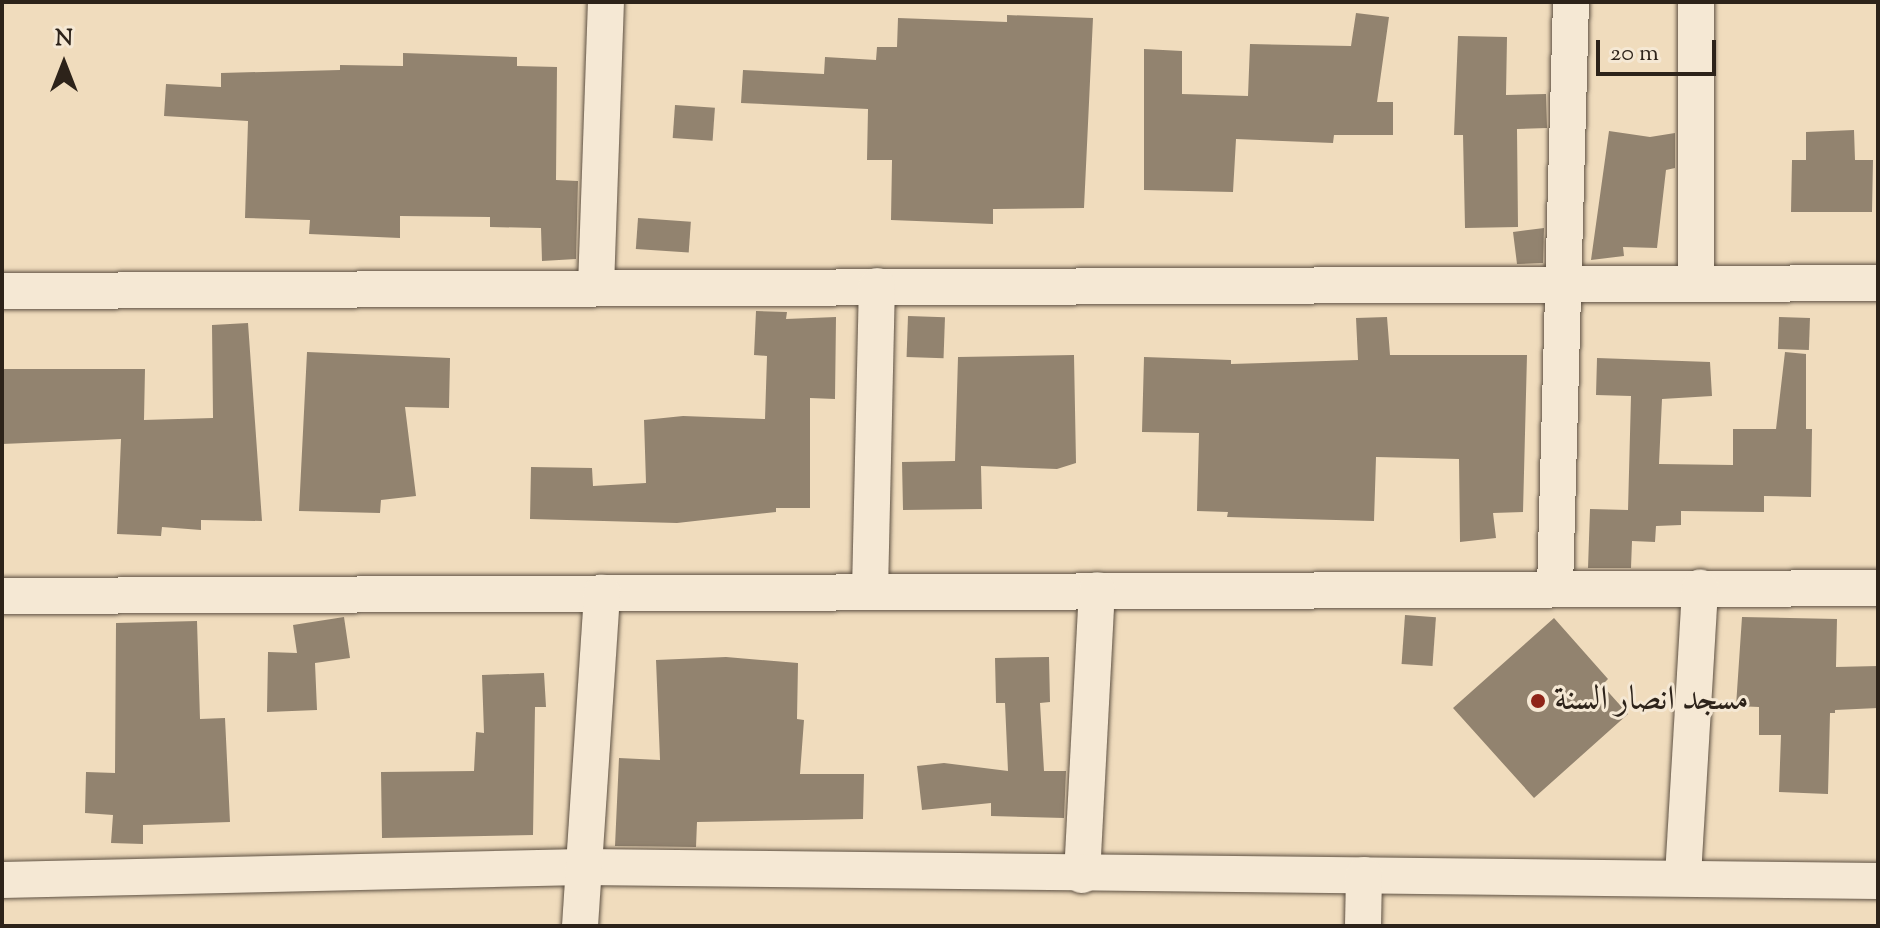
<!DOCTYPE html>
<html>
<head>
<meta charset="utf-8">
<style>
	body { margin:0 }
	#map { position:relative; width:1880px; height:928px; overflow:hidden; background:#f0dcbd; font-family:"Sorts Mill Goudy",Amiri,serif }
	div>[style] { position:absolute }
	.building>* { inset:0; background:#92836f; transform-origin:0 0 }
	.roads { filter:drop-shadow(0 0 2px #5e5143) drop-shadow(0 0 2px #5e5143) }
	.street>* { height:36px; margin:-18px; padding:0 18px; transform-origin:18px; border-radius:18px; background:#f5e8d4 }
	.dots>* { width:22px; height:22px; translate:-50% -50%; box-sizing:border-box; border:4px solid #f5e8d4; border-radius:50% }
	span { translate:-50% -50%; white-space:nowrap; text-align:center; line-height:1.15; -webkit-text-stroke:6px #f5e8d4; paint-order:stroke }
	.poi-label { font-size:34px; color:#2d231a }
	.left { translate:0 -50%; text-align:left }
	.frame { position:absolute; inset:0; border:4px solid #2d231a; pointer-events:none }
	.north { position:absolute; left:24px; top:24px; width:80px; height:80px; -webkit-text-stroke:6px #f5e8d4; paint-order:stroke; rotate:0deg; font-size:22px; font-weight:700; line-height:32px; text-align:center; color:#2d231a }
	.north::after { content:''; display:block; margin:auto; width:28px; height:36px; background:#2d231a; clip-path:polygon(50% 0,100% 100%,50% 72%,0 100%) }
	.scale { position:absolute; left:1596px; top:40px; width:120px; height:36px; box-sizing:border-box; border:4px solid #2d231a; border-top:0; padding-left:10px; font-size:24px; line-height:28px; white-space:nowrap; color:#2d231a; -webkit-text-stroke:6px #f5e8d4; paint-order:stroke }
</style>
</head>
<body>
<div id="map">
	<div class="building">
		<i style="clip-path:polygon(1356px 13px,1389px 17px,1377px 102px,1393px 102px,1393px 135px,1334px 135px,1333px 143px,1236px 139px,1233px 192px,1144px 190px,1144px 49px,1182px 51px,1182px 94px,1248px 96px,1250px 44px,1351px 46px)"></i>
		<i style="clip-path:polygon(1007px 15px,1093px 18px,1084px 208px,993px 209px,993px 224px,891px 220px,892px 160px,867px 160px,868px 109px,741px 103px,743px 70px,824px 74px,825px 57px,876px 60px,877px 47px,897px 47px,898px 18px,1007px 22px)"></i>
		<i style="clip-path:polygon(1458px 36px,1507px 37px,1506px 95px,1546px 94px,1547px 128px,1517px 129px,1518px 227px,1465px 228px,1463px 135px,1454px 135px)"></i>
		<i style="clip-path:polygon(403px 53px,517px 57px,517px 66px,557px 67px,556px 180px,578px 181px,576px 259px,542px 261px,541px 228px,490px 227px,490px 217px,400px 216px,400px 238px,309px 234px,310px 220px,245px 218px,248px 121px,164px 116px,166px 84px,221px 87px,221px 73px,340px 70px,340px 65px,403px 66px)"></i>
		<i style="left:675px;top:105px;width:40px;height:33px;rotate:4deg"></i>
		<i style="clip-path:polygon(1854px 130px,1855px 160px,1873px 160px,1872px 212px,1791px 212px,1792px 160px,1806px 160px,1806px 132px)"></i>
		<i style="clip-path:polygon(1609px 131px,1650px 137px,1675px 133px,1675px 168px,1666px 170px,1657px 248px,1623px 247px,1624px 256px,1591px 260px)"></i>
		<i style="left:638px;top:218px;width:53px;height:31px;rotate:4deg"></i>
		<i style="clip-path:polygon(1544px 228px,1543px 263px,1517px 264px,1513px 232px)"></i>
		<i style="clip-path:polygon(756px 311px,787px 312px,786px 319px,836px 317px,835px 399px,810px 398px,810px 508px,776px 508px,776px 512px,677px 523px,530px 519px,531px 467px,592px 468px,593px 486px,646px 483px,644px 420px,683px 416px,765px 419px,767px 356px,754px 355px)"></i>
		<i style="left:908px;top:316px;width:37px;height:41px;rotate:2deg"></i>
		<i style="clip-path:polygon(1387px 317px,1390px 355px,1527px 355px,1523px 512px,1493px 513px,1496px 538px,1460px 542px,1459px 459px,1376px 457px,1374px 521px,1227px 517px,1228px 512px,1197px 511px,1199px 433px,1142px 432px,1144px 357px,1231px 360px,1231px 364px,1358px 360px,1356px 318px)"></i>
		<i style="left:1779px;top:317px;width:31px;height:32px;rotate:2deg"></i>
		<i style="clip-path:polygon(248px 323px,262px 521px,201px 520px,201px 530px,162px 527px,161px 536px,117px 534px,121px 439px,2px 444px,2px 369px,145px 369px,144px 420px,213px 418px,212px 325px)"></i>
		<i style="clip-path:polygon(307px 352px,450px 358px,449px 408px,405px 407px,416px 496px,381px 500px,380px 513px,299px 511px)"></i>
		<i style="clip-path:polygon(1785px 352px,1806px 354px,1806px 429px,1812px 429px,1811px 497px,1764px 496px,1764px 512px,1681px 511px,1681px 525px,1656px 526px,1655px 542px,1632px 541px,1631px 568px,1588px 568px,1590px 509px,1628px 510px,1631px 396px,1596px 395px,1597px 358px,1710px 362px,1712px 396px,1662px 399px,1659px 464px,1733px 465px,1733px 429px,1776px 429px)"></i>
		<i style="clip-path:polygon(1074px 355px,1076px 463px,1057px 469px,981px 466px,982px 509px,903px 510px,902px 462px,955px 461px,958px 357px)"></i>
		<i style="left:1405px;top:615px;width:31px;height:49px;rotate:4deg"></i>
		<i style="clip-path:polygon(344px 617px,350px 658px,315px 663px,317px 710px,267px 712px,268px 652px,297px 653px,293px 625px)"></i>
		<i style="clip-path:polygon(1742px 617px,1837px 619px,1836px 667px,1878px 666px,1878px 708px,1835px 710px,1835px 713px,1830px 713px,1828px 794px,1779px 792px,1781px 735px,1759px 735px,1759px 707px,1736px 706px)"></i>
		<i style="clip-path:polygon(1554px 618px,1608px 679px,1602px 685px,1628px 714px,1534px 798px,1453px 708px)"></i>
		<i style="clip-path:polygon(197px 621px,200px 719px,225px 718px,230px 822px,143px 825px,143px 844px,111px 843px,113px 815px,85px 813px,86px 772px,115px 773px,116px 623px)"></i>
		<i style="clip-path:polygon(726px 657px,798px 663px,797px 719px,804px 720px,800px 774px,864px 774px,863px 819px,697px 822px,696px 847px,615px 846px,619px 758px,660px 760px,656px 660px)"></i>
		<i style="clip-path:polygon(1049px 657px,1050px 702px,1040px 703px,1044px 771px,1066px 771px,1064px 818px,991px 816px,991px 803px,922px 810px,917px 766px,944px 763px,1008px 771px,1005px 703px,996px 703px,995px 658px)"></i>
		<i style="clip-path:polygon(544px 673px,546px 707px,535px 707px,533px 835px,382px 838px,381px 772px,474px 771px,476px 732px,484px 733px,482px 675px)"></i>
	</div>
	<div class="roads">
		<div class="street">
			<i style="left:1696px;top:2px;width:281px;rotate:90deg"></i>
			<i style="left:596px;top:287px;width:285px;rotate:-88deg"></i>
			<i style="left:2px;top:291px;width:1876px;rotate:-0.24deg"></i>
			<i style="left:1555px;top:588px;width:586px;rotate:-88.44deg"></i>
			<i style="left:870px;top:591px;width:305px;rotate:-88.7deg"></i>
			<i style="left:2px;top:596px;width:1876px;rotate:-0.24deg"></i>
			<i style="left:1082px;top:875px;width:285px;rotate:-87deg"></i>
			<i style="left:1683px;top:876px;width:289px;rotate:-86.6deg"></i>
			<i style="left:2px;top:880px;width:581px;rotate:-1.28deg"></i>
			<i style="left:583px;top:867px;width:1295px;rotate:0.62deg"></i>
			<i style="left:580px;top:926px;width:334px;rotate:-86.2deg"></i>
			<i style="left:1363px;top:926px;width:51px;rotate:-88.9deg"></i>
		</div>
	</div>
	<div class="dots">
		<i style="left:1538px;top:701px;background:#8f2418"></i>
	</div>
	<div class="poi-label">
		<span class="left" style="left:1554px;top:701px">مسجد انصار السنة</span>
	</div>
	<div class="frame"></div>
	<div class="north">N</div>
	<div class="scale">20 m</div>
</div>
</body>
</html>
